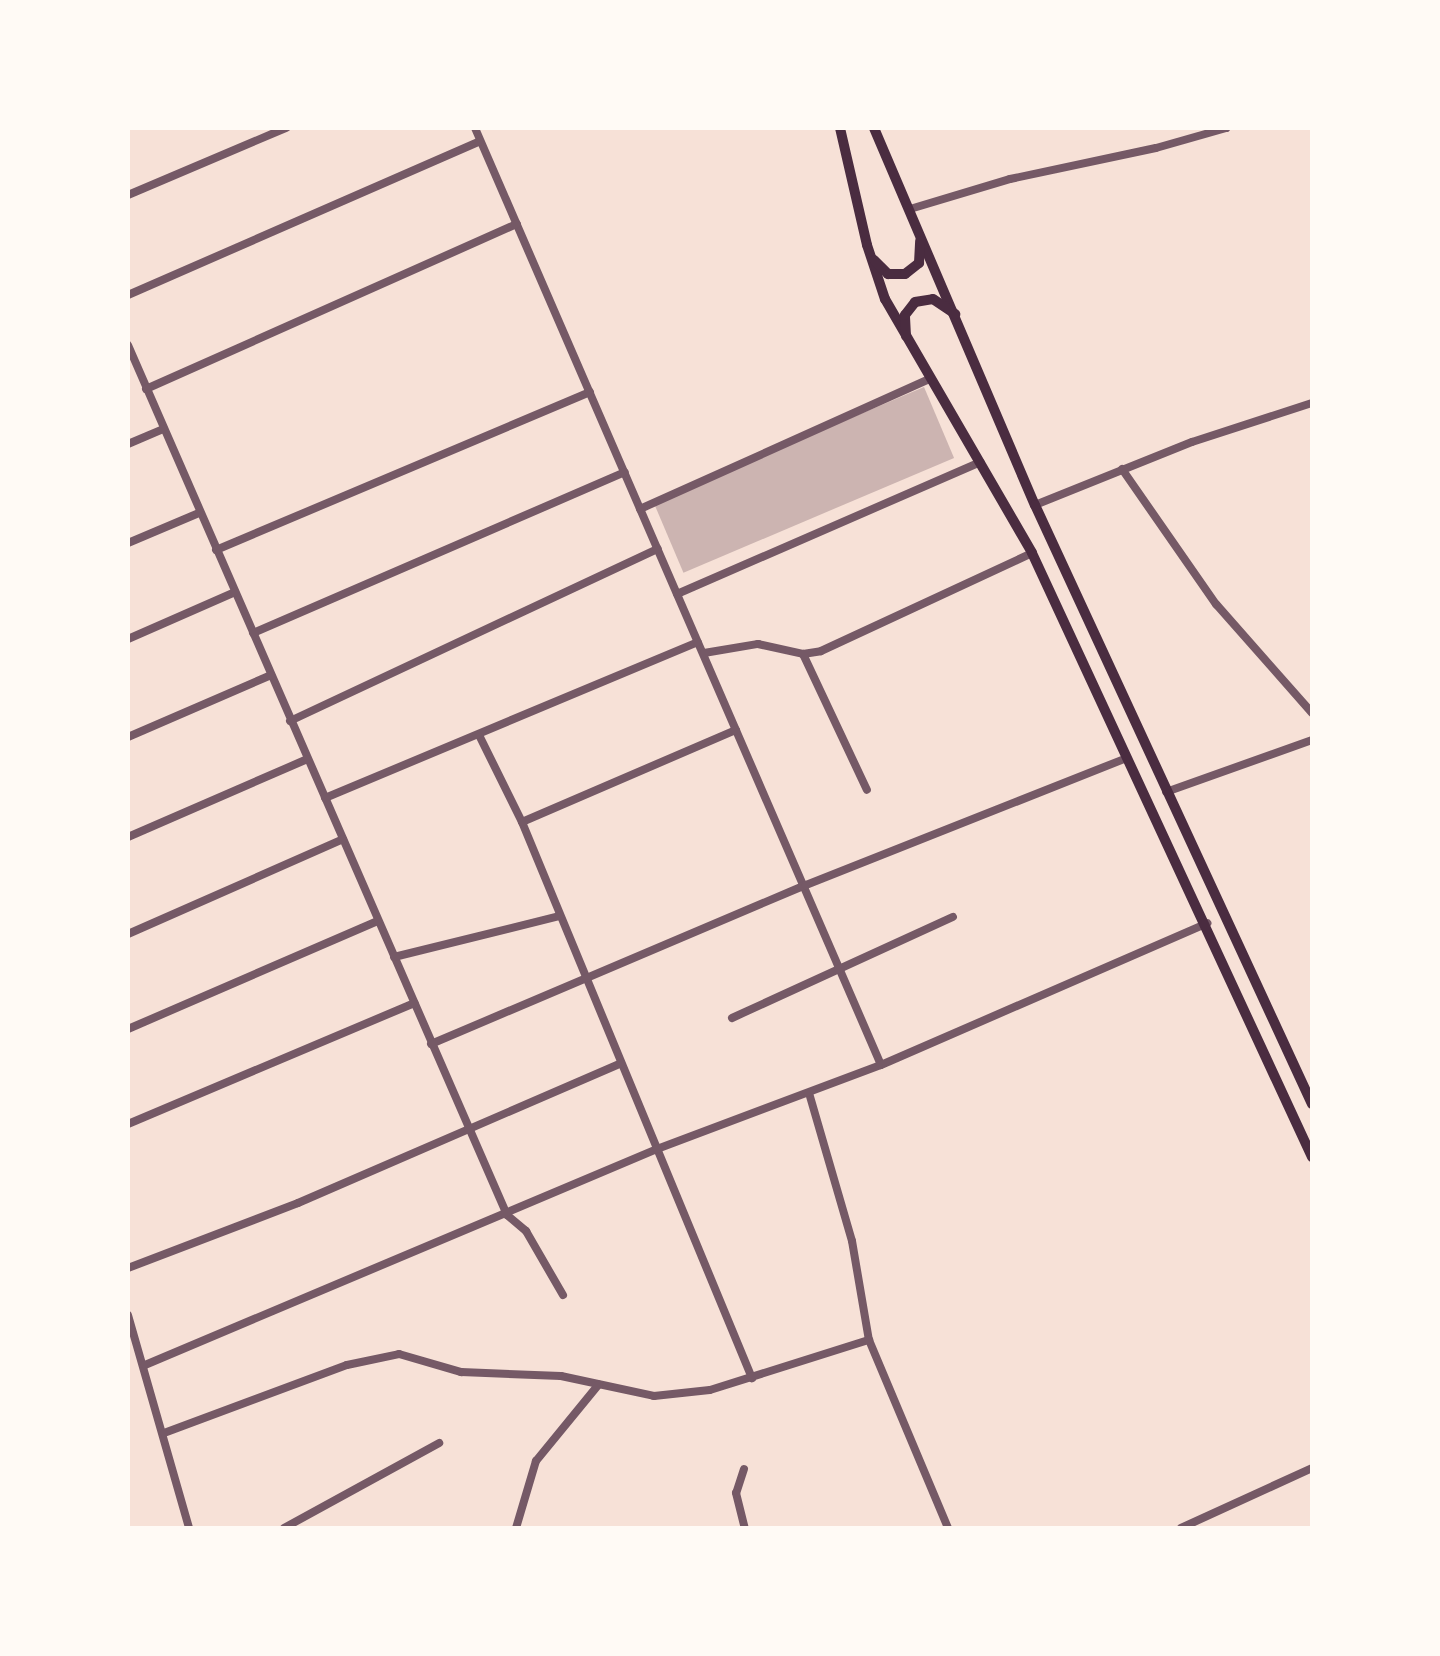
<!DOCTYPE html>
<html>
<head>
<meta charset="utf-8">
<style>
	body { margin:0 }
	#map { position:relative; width:1440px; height:1656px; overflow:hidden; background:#f7e1d7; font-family:Helvetica,sans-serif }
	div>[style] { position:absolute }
	.building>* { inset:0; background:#ccb4b1; transform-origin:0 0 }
	.minor>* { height:8px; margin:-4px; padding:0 4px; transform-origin:4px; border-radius:4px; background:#755966 }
	.secondary>* { height:10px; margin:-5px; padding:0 5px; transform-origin:5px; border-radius:5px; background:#4a2c40 }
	span { translate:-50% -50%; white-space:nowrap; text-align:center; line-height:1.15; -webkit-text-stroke:9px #fffaf5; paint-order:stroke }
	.frame { position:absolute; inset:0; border:130px solid #fffaf5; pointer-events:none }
</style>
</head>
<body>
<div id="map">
	<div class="building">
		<i style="left:924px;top:387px;width:77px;height:294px;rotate:67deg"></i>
	</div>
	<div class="minor">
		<i style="left:475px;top:128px;width:1021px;rotate:66.57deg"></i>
		<i style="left:128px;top:195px;width:172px;rotate:-23deg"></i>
		<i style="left:910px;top:209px;width:104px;rotate:-16.7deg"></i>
		<i style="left:1010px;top:179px;width:149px;rotate:-12deg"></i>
		<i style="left:1156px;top:148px;width:73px;rotate:-15.9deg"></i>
		<i style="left:128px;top:295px;width:384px;rotate:-23.6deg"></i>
		<i style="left:128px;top:345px;width:949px;rotate:66.46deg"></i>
		<i style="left:507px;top:1215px;width:25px;rotate:40deg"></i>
		<i style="left:526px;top:1231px;width:74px;rotate:60deg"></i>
		<i style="left:146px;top:389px;width:406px;rotate:-24deg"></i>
		<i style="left:128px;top:444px;width:38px;rotate:-23deg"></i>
		<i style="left:1122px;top:469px;width:165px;rotate:55.2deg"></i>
		<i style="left:1216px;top:604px;width:145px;rotate:48.6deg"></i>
		<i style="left:1035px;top:505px;width:169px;rotate:-21.9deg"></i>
		<i style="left:1192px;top:442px;width:126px;rotate:-18deg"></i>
		<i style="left:640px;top:509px;width:319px;rotate:-24.2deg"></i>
		<i style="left:128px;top:543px;width:77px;rotate:-22.9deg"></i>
		<i style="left:216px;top:550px;width:406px;rotate:-22.9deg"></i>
		<i style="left:677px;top:594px;width:331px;rotate:-23.5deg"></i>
		<i style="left:253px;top:633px;width:405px;rotate:-23.4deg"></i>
		<i style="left:128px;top:639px;width:117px;rotate:-23.7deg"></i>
		<i style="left:704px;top:653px;width:55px;rotate:-9.5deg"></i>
		<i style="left:758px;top:644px;width:46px;rotate:12.5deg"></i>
		<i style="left:803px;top:654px;width:18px;rotate:-9deg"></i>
		<i style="left:821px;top:651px;width:233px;rotate:-24.9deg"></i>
		<i style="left:803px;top:654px;width:150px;rotate:64.8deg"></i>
		<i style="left:290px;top:721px;width:406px;rotate:-25.1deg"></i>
		<i style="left:479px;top:735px;width:97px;rotate:63.7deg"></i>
		<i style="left:522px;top:822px;width:602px;rotate:67.53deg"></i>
		<i style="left:128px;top:737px;width:156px;rotate:-23.4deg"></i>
		<i style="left:1166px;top:792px;width:155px;rotate:-19.6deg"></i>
		<i style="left:325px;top:798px;width:404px;rotate:-22.7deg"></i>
		<i style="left:522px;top:822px;width:233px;rotate:-23.3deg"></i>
		<i style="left:128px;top:837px;width:195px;rotate:-23.5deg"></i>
		<i style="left:128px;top:934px;width:235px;rotate:-23.8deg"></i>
		<i style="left:394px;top:957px;width:171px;rotate:-13.9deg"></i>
		<i style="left:732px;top:1018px;width:243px;rotate:-24.6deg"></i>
		<i style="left:128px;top:1029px;width:272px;rotate:-23.4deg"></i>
		<i style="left:431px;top:1044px;width:407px;rotate:-23deg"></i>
		<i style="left:806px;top:885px;width:344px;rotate:-21.6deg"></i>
		<i style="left:809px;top:1093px;width:154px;rotate:73.8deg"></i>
		<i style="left:852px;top:1241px;width:100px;rotate:80.3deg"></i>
		<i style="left:869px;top:1340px;width:204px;rotate:67.2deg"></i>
		<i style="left:128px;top:1124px;width:311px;rotate:-22.9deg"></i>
		<i style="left:128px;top:1268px;width:182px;rotate:-20.9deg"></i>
		<i style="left:298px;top:1203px;width:352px;rotate:-23.4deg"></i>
		<i style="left:128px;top:1315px;width:222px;rotate:74deg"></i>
		<i style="left:145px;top:1365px;width:556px;rotate:-22.87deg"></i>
		<i style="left:657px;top:1149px;width:239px;rotate:-20.6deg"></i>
		<i style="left:881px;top:1065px;width:356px;rotate:-23.5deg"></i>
		<i style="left:164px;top:1433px;width:195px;rotate:-20.4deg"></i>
		<i style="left:347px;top:1365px;width:53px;rotate:-11.9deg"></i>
		<i style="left:399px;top:1354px;width:65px;rotate:16.2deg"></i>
		<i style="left:461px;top:1372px;width:100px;rotate:2.3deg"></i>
		<i style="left:561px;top:1376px;width:95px;rotate:12.1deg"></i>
		<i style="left:654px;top:1396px;width:56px;rotate:-6.1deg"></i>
		<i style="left:710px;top:1390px;width:167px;rotate:-17.5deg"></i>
		<i style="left:744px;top:1469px;width:25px;rotate:108deg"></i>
		<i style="left:736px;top:1493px;width:36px;rotate:76deg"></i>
		<i style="left:284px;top:1528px;width:177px;rotate:-28.7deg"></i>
		<i style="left:516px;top:1528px;width:70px;rotate:-73.4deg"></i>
		<i style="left:536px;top:1461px;width:99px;rotate:-50.7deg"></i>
		<i style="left:1181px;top:1528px;width:144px;rotate:-24.6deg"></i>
	</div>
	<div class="secondary">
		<i style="left:840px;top:128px;width:120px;rotate:77deg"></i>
		<i style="left:867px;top:245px;width:57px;rotate:71.6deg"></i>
		<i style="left:885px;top:299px;width:293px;rotate:59.9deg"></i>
		<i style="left:1032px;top:553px;width:666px;rotate:65.13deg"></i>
		<i style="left:874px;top:128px;width:410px;rotate:66.9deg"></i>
		<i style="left:1035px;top:505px;width:660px;rotate:65.18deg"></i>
		<i style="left:874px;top:260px;width:20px;rotate:45deg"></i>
		<i style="left:888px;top:274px;width:17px"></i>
		<i style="left:905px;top:274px;width:18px;rotate:-38deg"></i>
		<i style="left:919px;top:263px;width:22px;rotate:-87deg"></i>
		<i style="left:906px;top:336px;width:21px;rotate:-93deg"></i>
		<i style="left:905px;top:315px;width:16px;rotate:-52deg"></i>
		<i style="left:915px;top:302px;width:18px;rotate:-9deg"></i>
		<i style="left:933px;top:299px;width:27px;rotate:34deg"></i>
	</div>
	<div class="frame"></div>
</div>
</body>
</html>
